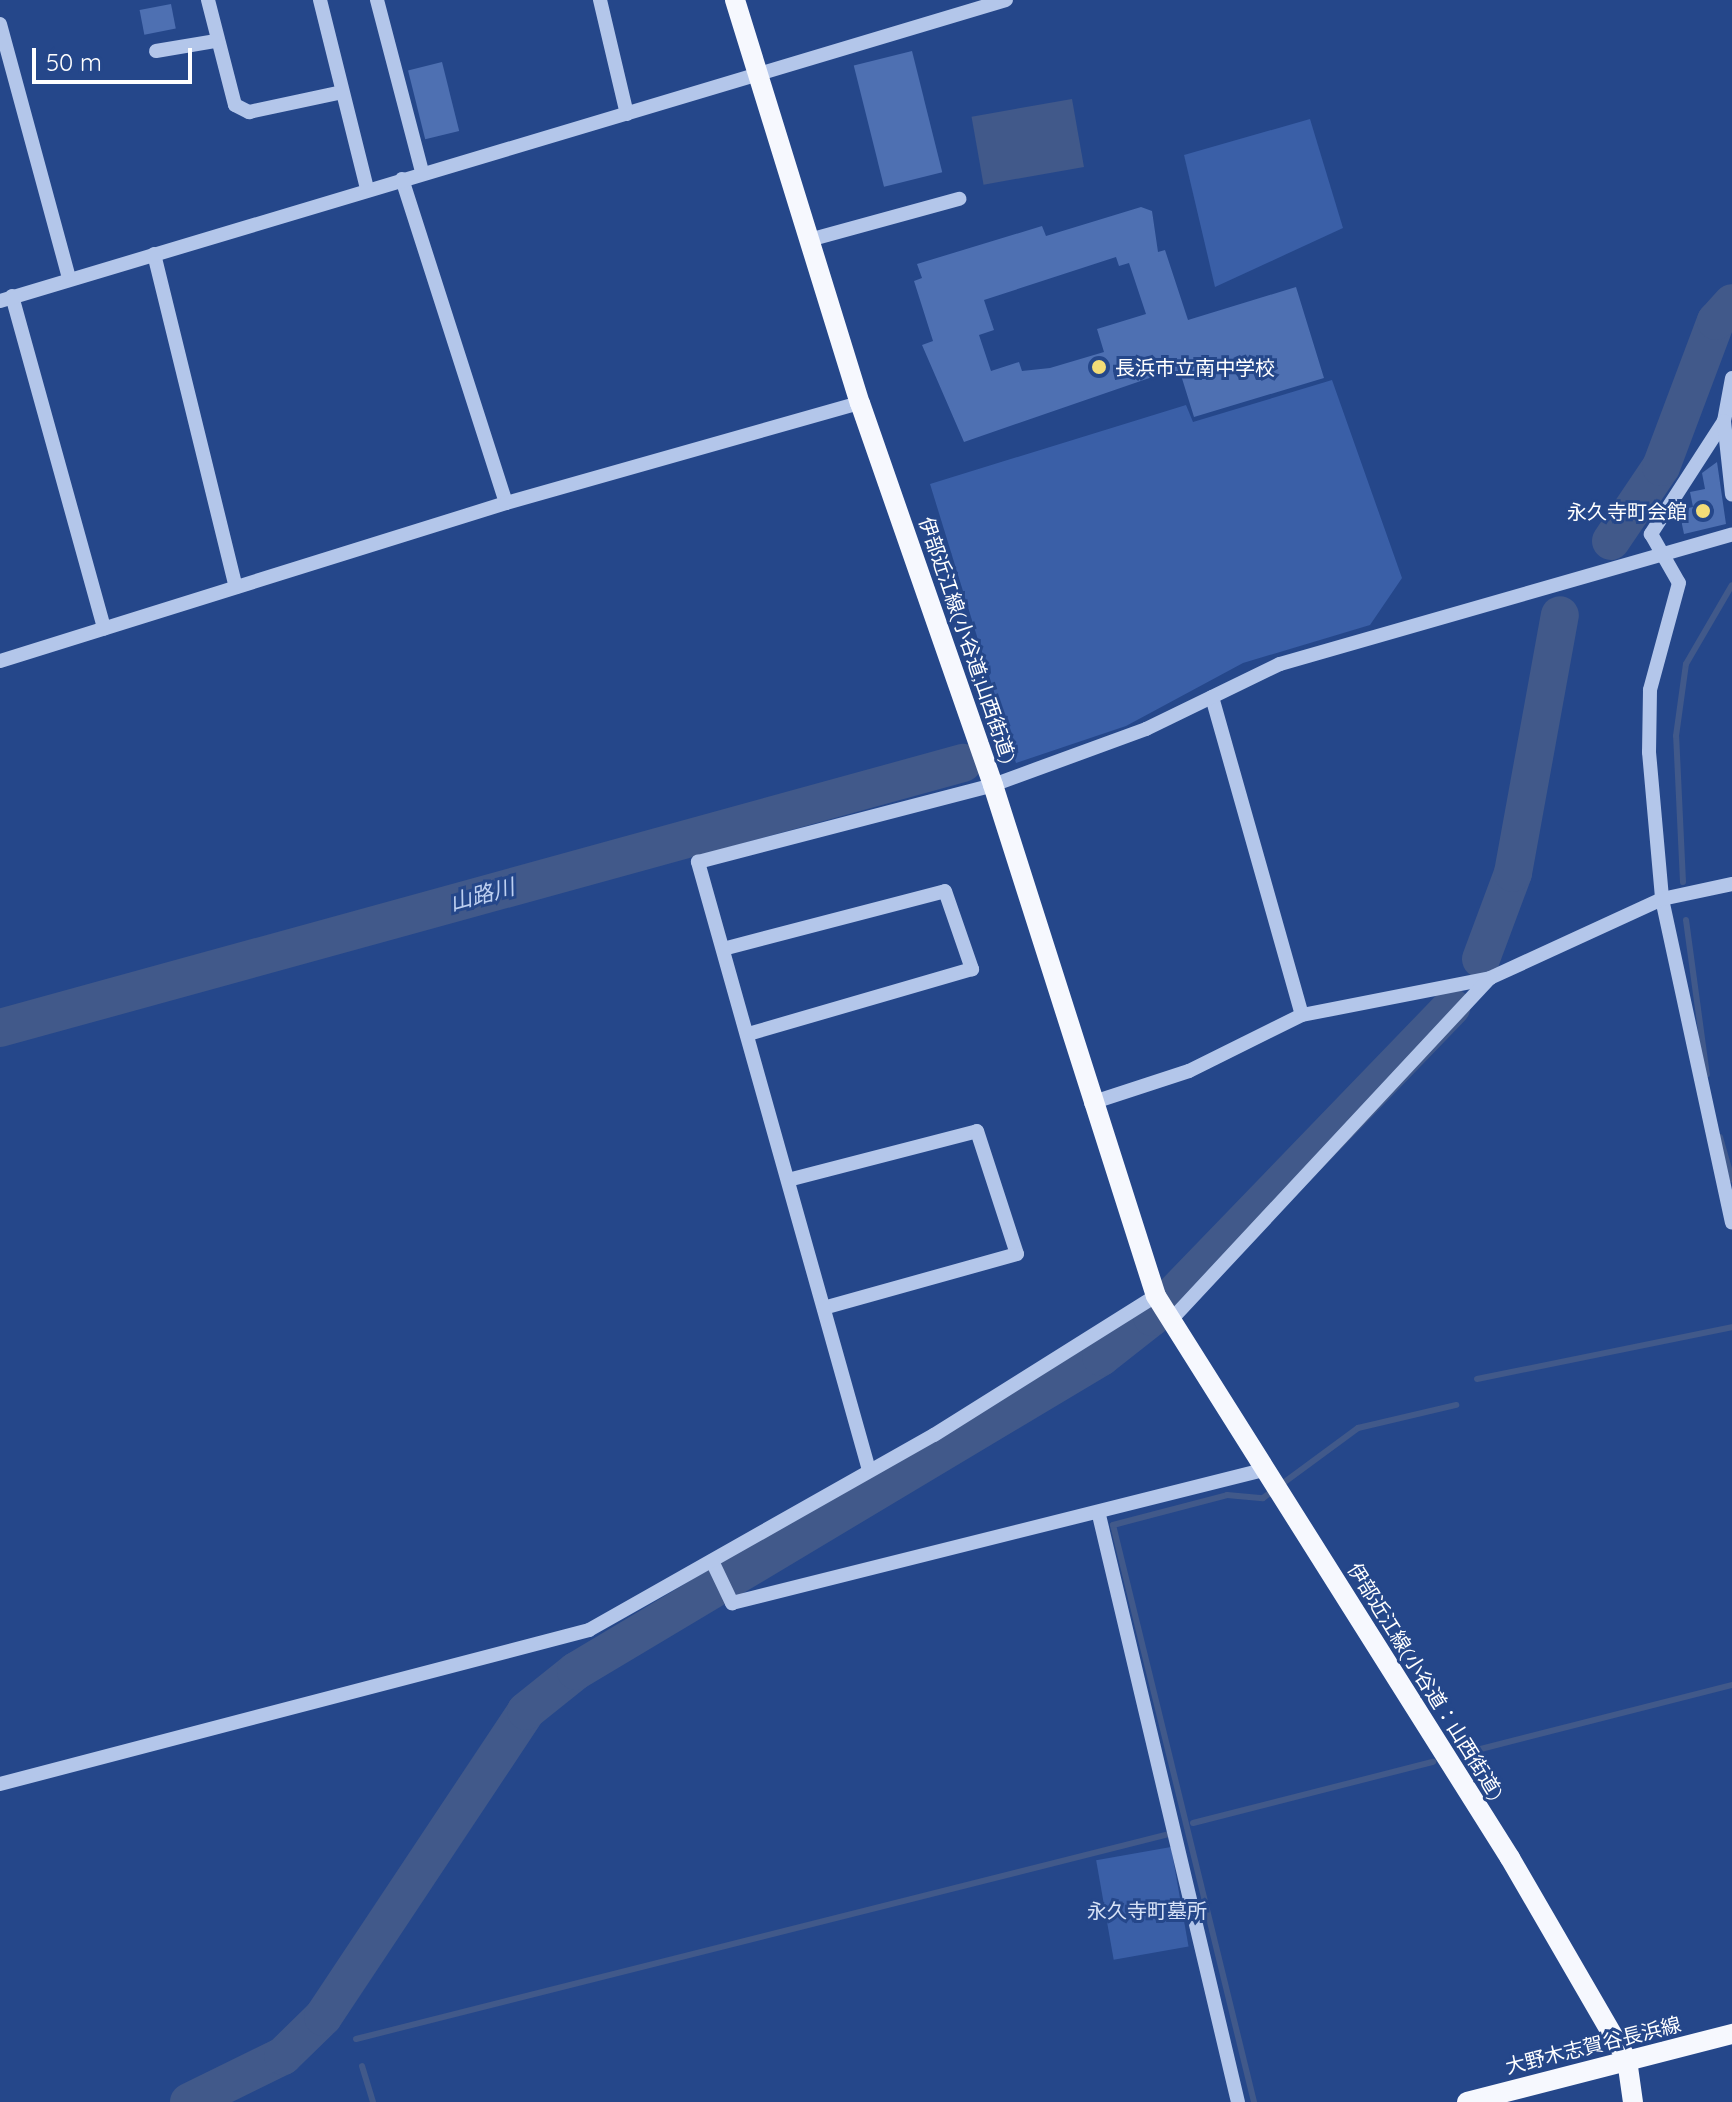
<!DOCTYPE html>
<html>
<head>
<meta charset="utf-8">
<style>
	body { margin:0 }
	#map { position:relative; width:1732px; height:2102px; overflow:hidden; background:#25478a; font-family:Quicksand,"Noto Sans JP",sans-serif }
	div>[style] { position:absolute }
	.green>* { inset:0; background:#3a5fa7; transform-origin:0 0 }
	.water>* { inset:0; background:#41598a; transform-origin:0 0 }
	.stream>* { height:6px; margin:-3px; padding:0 3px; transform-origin:3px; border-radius:3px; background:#41598a }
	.river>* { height:38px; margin:-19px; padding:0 19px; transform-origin:19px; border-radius:19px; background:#41598a }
	.building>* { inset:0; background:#4e70b2; transform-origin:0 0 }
	.minor>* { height:14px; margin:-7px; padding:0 7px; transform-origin:7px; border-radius:7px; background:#b3c6ea }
	.major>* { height:20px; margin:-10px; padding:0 10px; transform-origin:10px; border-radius:10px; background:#f6f8fe }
	.dots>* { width:22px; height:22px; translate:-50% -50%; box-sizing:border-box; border:4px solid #25478a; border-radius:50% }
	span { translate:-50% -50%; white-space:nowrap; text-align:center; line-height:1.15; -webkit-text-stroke:6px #25478a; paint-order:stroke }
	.poi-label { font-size:20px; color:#fff }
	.left { translate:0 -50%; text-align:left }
	.right { translate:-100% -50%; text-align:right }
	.street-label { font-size:20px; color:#fff }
	.park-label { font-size:20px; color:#d7e2f7 }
	.water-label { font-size:22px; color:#bed0f1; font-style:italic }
	.scale { position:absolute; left:32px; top:48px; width:160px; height:36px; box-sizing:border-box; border:4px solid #fff; border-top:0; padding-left:10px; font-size:24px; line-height:28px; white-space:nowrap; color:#fff; -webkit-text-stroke:6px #25478a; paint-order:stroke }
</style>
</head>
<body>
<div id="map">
	<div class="green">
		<i style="clip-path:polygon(1310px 119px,1343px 228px,1215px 287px,1184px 155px)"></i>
		<i style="clip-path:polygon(1332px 380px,1402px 578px,1370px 625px,1243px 663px,1126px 726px,1016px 763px,930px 484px,1186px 405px,1193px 422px)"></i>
		<i style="left:1171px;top:1847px;width:101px;height:76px;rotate:80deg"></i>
	</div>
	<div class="water">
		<i style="left:1072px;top:99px;width:69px;height:102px;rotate:80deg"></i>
	</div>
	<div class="stream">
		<i style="left:1683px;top:882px;width:146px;rotate:-92.7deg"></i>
		<i style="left:1676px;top:736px;width:73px;rotate:-82.1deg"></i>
		<i style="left:1686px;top:664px;width:91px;rotate:-59.8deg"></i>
		<i style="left:1686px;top:920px;width:156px;rotate:82.3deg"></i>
		<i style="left:1720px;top:1137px;width:44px;rotate:74.1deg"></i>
		<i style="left:1477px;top:1379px;width:260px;rotate:-11.5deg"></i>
		<i style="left:1465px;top:1753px;width:276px;rotate:-14.3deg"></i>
		<i style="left:1193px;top:1823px;width:248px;rotate:-14.3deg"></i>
		<i style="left:356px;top:2039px;width:838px;rotate:-14.15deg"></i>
		<i style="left:362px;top:2066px;width:38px;rotate:73deg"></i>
		<i style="left:1254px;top:2102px;width:594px;rotate:-103.73deg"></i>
		<i style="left:1113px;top:1525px;width:118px;rotate:-14.7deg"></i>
		<i style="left:1227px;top:1495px;width:36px;rotate:5deg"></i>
		<i style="left:1263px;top:1498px;width:118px;rotate:-36.4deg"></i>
		<i style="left:1358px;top:1428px;width:101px;rotate:-13.2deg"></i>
	</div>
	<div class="river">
		<i style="left:1611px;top:541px;width:89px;rotate:-56deg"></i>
		<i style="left:1661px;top:467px;width:156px;rotate:-69.4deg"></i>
		<i style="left:1716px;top:321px;width:24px;rotate:-48deg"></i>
		<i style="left:1481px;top:959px;width:92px;rotate:-69.6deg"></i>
		<i style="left:1513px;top:873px;width:262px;rotate:-79.7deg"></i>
		<i style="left:0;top:1028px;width:999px;rotate:-15.39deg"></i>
		<i style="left:189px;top:2102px;width:105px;rotate:-26.1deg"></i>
		<i style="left:283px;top:2056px;width:56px;rotate:-44.3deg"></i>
		<i style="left:323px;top:2017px;width:367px;rotate:-56.4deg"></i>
		<i style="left:526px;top:1711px;width:64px;rotate:-38.7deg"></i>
		<i style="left:576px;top:1671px;width:612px;rotate:-30.88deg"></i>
		<i style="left:1101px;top:1357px;width:65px;rotate:-38.1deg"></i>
		<i style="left:1152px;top:1317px;width:431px;rotate:-46deg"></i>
	</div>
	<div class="building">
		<i style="left:171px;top:4px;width:25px;height:32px;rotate:79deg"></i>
		<i style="left:912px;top:51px;width:125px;height:60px;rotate:76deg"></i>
		<i style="left:442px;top:62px;width:71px;height:35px;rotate:76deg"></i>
		<i style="clip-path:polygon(evenodd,1141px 207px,1152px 211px,1158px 252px,1165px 250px,1188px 320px,1296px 287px,1324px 378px,1194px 417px,1180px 372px,1161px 374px,964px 442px,922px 345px,933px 341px,914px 281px,922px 278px,917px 264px,1042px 226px,1046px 236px,1141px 207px,1116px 257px,1119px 266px,1129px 263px,1146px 314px,1097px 329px,1104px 352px,1050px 368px,1022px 371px,1019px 362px,991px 371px,979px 335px,994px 330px,984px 300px,1116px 257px)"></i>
		<i style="clip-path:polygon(1717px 462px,1726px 524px,1684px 534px,1679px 510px,1693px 507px,1690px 492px,1705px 489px,1702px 473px)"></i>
	</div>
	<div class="minor">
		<i style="left:208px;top:0;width:108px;rotate:75.6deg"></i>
		<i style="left:235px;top:105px;width:16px;rotate:27deg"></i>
		<i style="left:249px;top:112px;width:95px;rotate:-12.1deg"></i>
		<i style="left:320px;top:0;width:195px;rotate:76deg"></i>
		<i style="left:377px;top:0;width:178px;rotate:75.3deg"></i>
		<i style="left:600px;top:0;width:117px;rotate:76.7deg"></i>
		<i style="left:0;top:24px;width:263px;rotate:74.8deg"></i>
		<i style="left:156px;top:51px;width:61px;rotate:-9.5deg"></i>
		<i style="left:402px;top:179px;width:340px;rotate:72.2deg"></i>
		<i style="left:809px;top:240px;width:156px;rotate:-15.3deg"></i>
		<i style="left:154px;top:254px;width:343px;rotate:76.2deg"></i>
		<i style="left:12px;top:296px;width:345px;rotate:74.5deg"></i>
		<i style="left:0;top:301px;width:1050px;rotate:-16.66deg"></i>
		<i style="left:1732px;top:378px;width:44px;rotate:100.5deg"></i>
		<i style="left:1724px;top:421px;width:135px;rotate:122.9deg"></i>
		<i style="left:1651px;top:534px;width:56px;rotate:60.3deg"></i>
		<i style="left:1679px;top:583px;width:111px;rotate:105.2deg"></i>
		<i style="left:1650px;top:690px;width:62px;rotate:90.9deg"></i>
		<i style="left:1649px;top:752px;width:148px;rotate:84.9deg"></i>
		<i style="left:1662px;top:899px;width:331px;rotate:77.8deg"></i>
		<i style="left:1724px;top:421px;width:74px;rotate:83.8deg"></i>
		<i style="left:0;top:661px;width:530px;rotate:-17.34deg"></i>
		<i style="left:506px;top:503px;width:368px;rotate:-15.8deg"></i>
		<i style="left:1212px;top:697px;width:330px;rotate:74.2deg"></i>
		<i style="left:723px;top:949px;width:229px;rotate:-14.6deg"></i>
		<i style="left:945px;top:891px;width:83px;rotate:70.9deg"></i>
		<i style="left:972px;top:969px;width:233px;rotate:163.8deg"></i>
		<i style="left:1091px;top:1103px;width:103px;rotate:-18.1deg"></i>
		<i style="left:1189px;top:1071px;width:126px;rotate:-26.4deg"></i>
		<i style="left:1302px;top:1015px;width:192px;rotate:-11.1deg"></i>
		<i style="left:1490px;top:978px;width:189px;rotate:-24.7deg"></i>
		<i style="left:1662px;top:899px;width:72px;rotate:-12.1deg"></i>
		<i style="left:788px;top:1180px;width:195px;rotate:-14.5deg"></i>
		<i style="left:977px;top:1131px;width:129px;rotate:72deg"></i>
		<i style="left:1017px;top:1254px;width:200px;rotate:164.4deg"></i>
		<i style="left:1170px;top:1321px;width:468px;rotate:-47deg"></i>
		<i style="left:869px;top:1470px;width:632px;rotate:-105.71deg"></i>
		<i style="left:698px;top:862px;width:305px;rotate:-14.6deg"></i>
		<i style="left:993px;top:785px;width:163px;rotate:-20.1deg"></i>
		<i style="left:1146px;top:729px;width:149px;rotate:-25.9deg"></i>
		<i style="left:1280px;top:664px;width:470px;rotate:-16deg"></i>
		<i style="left:1099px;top:1515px;width:603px;rotate:76.68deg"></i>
		<i style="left:712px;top:1561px;width:47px;rotate:64.5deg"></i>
		<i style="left:732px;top:1603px;width:547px;rotate:-14.06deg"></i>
		<i style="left:0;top:1784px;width:609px;rotate:-14.65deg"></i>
		<i style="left:589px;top:1630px;width:396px;rotate:-29.5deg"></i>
		<i style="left:934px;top:1435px;width:262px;rotate:-32.1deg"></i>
	</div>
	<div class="major">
		<i style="left:735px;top:0;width:422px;rotate:72.8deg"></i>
		<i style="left:860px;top:403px;width:404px;rotate:70.8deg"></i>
		<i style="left:993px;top:785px;width:536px;rotate:72.31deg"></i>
		<i style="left:1156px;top:1296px;width:664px;rotate:57.79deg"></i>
		<i style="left:1510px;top:1858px;width:233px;rotate:59.9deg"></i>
		<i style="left:1627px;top:2060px;width:42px;rotate:81.9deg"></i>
		<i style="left:1467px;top:2102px;width:274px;rotate:-14.4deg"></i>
	</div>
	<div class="dots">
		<i style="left:1099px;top:367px;background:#f3dc77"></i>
		<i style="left:1703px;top:511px;background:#f3dc77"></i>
	</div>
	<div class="poi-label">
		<span class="left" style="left:1115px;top:367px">長浜市立南中学校</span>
		<span class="right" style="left:1687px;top:511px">永久寺町会館</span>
	</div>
	<div class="street-label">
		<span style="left:968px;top:640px;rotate:71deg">伊部近江線(小谷道;山西街道)</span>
		<span style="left:1426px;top:1681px;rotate:58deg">伊部近江線(小谷道：山西街道)</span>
		<span style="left:1593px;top:2045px;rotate:-14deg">大野木志賀谷長浜線</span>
	</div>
	<div class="park-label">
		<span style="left:1147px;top:1910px">永久寺町墓所</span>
	</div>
	<div class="water-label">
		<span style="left:482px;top:895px;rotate:-15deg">山路川</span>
	</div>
	<div class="scale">50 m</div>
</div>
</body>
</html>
